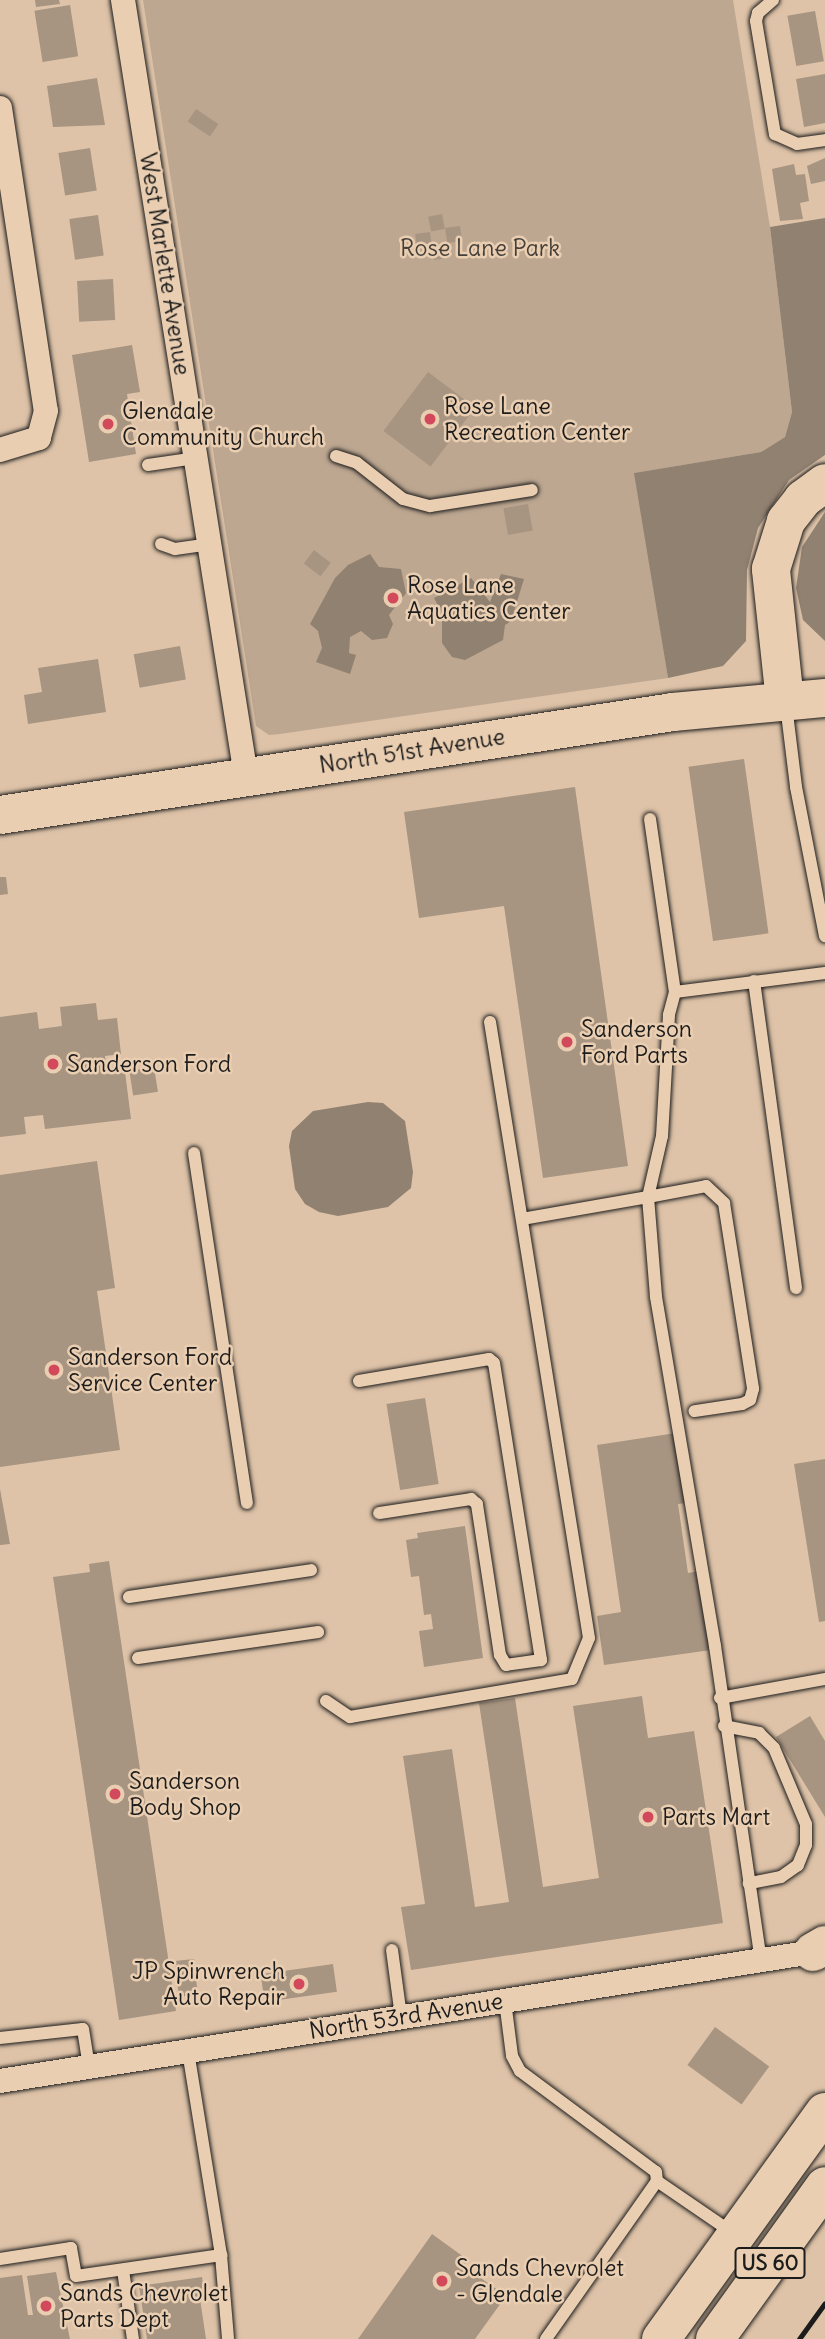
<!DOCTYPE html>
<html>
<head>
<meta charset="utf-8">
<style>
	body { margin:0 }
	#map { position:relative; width:825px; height:2339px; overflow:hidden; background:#dec3a8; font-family:Delius,sans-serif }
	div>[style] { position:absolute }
	.green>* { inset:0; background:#bda791 }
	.water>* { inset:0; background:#918171 }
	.building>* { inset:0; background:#a79481; transform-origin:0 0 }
	.roads { filter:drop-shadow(0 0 2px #1c1c1c) drop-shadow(0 0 2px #1c1c1c) }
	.service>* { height:12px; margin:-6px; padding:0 6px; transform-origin:6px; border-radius:6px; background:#eaceb1 }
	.minor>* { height:24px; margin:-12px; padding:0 12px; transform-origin:12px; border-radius:12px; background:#eaceb1 }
	.primary>* { height:38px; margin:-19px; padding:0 19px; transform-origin:19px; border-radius:19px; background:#eaceb1 }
	.trunk>* { height:38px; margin:-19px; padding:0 19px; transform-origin:19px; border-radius:19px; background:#eaceb1 }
	.rail>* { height:5px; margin:-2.5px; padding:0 2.5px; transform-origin:2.5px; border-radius:2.5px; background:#1c1c1c }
	.dots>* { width:19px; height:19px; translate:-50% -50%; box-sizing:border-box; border:4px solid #eaceb1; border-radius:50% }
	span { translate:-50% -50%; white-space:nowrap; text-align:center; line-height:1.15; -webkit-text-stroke:5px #eaceb1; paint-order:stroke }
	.shield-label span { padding:2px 5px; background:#eaceb1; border:2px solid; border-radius:5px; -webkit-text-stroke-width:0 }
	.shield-label { font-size:21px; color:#1c1c1c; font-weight:700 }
	.park-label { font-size:23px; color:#443f39 }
	.street-label { font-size:23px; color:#1c1c1c }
	.poi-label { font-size:23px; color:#1c1c1c }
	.left { translate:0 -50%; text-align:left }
	.right { translate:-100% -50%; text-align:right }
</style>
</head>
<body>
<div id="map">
	<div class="green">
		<i style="clip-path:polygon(143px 0,733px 0,770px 227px,792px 412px,785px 437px,761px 452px,635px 473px,668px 678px,280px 734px,269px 735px,256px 726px)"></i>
	</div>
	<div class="water">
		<i style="clip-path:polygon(825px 218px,825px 455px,789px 480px,758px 528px,747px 570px,746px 641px,723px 666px,668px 678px,634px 473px,761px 452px,785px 437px,792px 412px,770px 227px)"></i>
		<i style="clip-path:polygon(825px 512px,825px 641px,803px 620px,796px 588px,802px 547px)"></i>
		<i style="clip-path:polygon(370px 554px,379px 567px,401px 569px,406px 593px,389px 615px,393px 624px,387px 638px,372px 640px,361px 631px,350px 637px,349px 653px,356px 655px,350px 674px,316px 662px,322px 648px,318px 631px,310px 624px,335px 578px,348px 565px)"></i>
		<i style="clip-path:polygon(501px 574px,524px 579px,511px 621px,505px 625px,503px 640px,465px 660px,452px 657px,442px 643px,442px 613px,434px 598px,471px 578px,490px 602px)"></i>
		<i style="clip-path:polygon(368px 1102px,383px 1103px,405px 1121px,413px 1172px,411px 1188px,388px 1207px,338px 1216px,319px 1212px,305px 1204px,295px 1189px,289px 1146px,292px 1131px,313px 1111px)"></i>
	</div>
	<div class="building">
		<i style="clip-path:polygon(35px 0,59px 0,60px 4px,36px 7px)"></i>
		<i style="left:70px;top:5px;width:52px;height:36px;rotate:81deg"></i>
		<i style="left:815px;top:11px;width:51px;height:28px;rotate:80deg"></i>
		<i style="clip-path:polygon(825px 74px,825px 123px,804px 127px,796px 79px)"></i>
		<i style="clip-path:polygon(97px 78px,105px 125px,53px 127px,47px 86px)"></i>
		<i style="left:196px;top:109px;width:27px;height:15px;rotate:34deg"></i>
		<i style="left:90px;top:148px;width:43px;height:32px;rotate:81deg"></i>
		<i style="clip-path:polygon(825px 158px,825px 181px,811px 184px,807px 166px)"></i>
		<i style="clip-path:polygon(794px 164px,796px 175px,805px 174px,809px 201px,800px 203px,803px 219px,780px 221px,772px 169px)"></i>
		<i style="left:442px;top:214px;width:15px;height:14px;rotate:79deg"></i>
		<i style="left:98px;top:215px;width:41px;height:29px;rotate:82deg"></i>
		<i style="left:460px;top:226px;width:15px;height:15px;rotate:82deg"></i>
		<i style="left:430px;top:232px;width:14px;height:15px;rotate:82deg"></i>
		<i style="left:447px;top:244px;width:14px;height:15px;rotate:82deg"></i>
		<i style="left:113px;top:279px;width:41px;height:36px;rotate:87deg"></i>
		<i style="clip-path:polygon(132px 345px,140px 392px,127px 394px,136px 454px,89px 462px,72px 355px)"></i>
		<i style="left:428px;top:372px;width:59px;height:74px;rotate:37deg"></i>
		<i style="left:528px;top:504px;width:27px;height:25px;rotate:80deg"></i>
		<i style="left:314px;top:550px;width:21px;height:17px;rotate:37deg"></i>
		<i style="left:180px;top:646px;width:34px;height:47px;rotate:80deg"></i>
		<i style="clip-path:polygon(98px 659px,106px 712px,28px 724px,24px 695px,42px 692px,38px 668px)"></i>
		<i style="left:744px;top:759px;width:176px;height:56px;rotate:82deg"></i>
		<i style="clip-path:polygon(575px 787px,628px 1166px,543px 1178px,504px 906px,419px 918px,404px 812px)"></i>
		<i style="clip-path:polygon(0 877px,6px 877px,8px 894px,0 895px)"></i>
		<i style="clip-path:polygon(96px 1003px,98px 1020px,117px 1018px,121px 1054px,105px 1056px,107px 1074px,125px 1072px,131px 1119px,45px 1129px,43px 1115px,24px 1117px,26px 1134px,0 1137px,0 1017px,37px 1012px,39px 1029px,62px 1026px,60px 1007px)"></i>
		<i style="left:154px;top:1067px;width:25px;height:25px;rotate:81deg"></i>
		<i style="clip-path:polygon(97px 1161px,115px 1288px,97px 1291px,120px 1450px,0 1467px,0 1175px)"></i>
		<i style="left:425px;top:1398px;width:87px;height:39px;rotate:81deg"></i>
		<i style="clip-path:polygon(676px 1433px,686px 1503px,678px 1504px,688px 1573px,699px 1571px,711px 1650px,604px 1665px,597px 1616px,621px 1612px,597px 1445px)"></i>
		<i style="clip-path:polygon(825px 1459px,825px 1621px,819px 1622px,794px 1464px)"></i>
		<i style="clip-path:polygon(0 1489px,10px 1544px,0 1545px)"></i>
		<i style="clip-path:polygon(465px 1526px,483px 1658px,424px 1667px,419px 1631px,433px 1629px,431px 1614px,424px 1615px,419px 1576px,411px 1577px,406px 1540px,418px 1538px,417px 1533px)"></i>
		<i style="clip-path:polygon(109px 1561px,176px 2011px,119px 2020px,53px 1577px,90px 1572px,89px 1564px)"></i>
		<i style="clip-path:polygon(642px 1696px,648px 1738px,694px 1731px,723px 1923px,411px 1970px,401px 1907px,425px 1904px,403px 1756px,452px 1749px,475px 1907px,509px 1902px,479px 1703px,515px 1698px,543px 1887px,599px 1878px,573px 1706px)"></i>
		<i style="clip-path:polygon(810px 1716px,825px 1741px,825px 1817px,776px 1737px)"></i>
		<i style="left:194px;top:1959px;width:36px;height:19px;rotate:84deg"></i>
		<i style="left:333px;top:1964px;width:28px;height:73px;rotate:82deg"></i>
		<i style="left:715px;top:2027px;width:67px;height:47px;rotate:36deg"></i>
		<i style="clip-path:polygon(432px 2234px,468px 2260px,464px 2266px,506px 2296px,475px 2339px,358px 2339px)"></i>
		<i style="clip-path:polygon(56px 2272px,70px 2339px,0 2339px,0 2278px,22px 2275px,28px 2315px,33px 2315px,27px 2276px)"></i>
		<i style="clip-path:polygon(202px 2277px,204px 2291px,199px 2292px,206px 2339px,147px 2339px,139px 2286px)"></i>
	</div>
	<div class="roads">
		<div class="service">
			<i style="left:773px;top:0;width:20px;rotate:139deg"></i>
			<i style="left:758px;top:13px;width:8px;rotate:104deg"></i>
			<i style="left:756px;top:21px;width:115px;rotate:80.5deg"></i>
			<i style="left:775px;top:134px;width:24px;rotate:24deg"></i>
			<i style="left:797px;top:144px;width:28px;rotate:-8deg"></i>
			<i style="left:336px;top:456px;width:22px;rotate:18deg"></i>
			<i style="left:357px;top:463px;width:58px;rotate:38deg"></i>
			<i style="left:403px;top:499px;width:28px;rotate:15deg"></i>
			<i style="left:430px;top:506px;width:103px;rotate:-8.9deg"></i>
			<i style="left:148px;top:465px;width:49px;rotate:-8.3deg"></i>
			<i style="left:161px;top:544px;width:15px;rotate:20deg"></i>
			<i style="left:175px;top:549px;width:34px;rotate:-8deg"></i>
			<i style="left:786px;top:705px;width:83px;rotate:83deg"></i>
			<i style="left:796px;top:787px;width:152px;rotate:79deg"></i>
			<i style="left:650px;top:819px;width:175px;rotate:81.8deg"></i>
			<i style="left:675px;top:992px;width:151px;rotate:-7.2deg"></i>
			<i style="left:754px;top:981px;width:310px;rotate:82.2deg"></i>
			<i style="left:675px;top:992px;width:24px;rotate:105deg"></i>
			<i style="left:669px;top:1015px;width:121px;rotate:93.3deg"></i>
			<i style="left:662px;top:1136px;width:63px;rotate:102.9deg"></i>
			<i style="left:648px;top:1197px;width:59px;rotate:-10.7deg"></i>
			<i style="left:706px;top:1186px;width:25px;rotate:43deg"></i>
			<i style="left:724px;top:1203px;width:188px;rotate:81.1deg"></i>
			<i style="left:753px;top:1389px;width:11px;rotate:105deg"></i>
			<i style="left:750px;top:1400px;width:9px;rotate:153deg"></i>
			<i style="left:742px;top:1404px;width:48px;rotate:171.5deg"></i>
			<i style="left:194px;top:1153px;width:354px;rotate:81.4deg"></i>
			<i style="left:522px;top:1219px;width:128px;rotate:-9.9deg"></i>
			<i style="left:648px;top:1197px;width:100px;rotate:85.4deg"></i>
			<i style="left:656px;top:1297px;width:354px;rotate:80.4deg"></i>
			<i style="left:715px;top:1646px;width:317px;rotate:81.7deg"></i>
			<i style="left:359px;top:1381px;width:132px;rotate:-9.6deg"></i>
			<i style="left:489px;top:1359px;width:6px;rotate:39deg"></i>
			<i style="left:494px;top:1363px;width:301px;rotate:81deg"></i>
			<i style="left:541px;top:1660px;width:35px;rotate:172deg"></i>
			<i style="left:506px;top:1665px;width:12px;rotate:-121deg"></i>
			<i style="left:500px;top:1655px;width:153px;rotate:-98.7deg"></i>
			<i style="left:477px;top:1504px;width:8px;rotate:-140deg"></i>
			<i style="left:471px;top:1499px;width:93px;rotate:171.3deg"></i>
			<i style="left:129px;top:1597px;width:184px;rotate:-8.4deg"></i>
			<i style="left:138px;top:1658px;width:182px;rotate:-8.2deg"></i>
			<i style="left:720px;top:1698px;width:107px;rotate:-10.3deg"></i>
			<i style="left:326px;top:1701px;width:29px;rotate:34deg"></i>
			<i style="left:350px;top:1717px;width:225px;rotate:-9.7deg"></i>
			<i style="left:572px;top:1679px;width:44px;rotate:-67.5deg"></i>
			<i style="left:589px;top:1638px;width:624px;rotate:-99.13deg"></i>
			<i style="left:724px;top:1726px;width:36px;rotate:11deg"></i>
			<i style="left:759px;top:1733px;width:21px;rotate:45deg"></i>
			<i style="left:774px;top:1748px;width:82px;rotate:67.2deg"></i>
			<i style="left:806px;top:1824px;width:21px;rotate:90deg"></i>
			<i style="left:806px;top:1845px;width:22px;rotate:112deg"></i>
			<i style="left:798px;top:1865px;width:21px;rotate:145deg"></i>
			<i style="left:781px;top:1877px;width:33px;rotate:169deg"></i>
			<i style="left:392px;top:1950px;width:68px;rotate:82.3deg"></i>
			<i style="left:505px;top:2001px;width:55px;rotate:82.7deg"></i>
			<i style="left:512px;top:2056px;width:17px;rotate:62deg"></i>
			<i style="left:520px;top:2071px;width:169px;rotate:36.6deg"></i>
			<i style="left:656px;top:2172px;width:9px;rotate:84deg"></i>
			<i style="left:657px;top:2181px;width:193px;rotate:125.1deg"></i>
			<i style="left:0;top:2038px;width:83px;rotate:-6.2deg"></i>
			<i style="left:83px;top:2029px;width:38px;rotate:81deg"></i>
			<i style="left:657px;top:2181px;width:92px;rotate:34.4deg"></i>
			<i style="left:221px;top:2255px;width:84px;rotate:85.2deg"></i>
			<i style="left:0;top:2259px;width:72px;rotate:-8.8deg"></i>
			<i style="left:71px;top:2248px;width:28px;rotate:80deg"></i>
			<i style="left:76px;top:2276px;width:147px;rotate:-8.2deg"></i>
			<i style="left:221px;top:2255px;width:207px;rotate:-99.2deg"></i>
			<i style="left:123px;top:2270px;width:70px;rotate:81.8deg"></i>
		</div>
		<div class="minor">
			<i style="left:123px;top:0;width:786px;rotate:80.99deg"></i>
			<i style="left:0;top:108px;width:306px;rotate:81.4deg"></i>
			<i style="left:46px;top:411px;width:28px;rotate:105deg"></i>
			<i style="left:39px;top:438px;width:41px;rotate:162.9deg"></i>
			<i style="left:0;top:2081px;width:823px;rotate:-9.02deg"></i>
		</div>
		<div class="primary">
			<i style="left:785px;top:701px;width:133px;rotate:-96.1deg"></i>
			<i style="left:771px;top:569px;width:50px;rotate:-72.6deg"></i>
			<i style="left:786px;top:521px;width:28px;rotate:-52deg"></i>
			<i style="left:803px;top:499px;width:27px;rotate:-36deg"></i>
			<i style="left:0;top:815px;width:681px;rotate:-8.7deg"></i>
			<i style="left:673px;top:712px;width:153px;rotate:-5.3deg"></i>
		</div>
		<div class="trunk">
			<i style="left:813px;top:1952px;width:14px;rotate:-30deg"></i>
			<i style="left:661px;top:2339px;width:280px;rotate:-54.2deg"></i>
			<i style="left:715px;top:2339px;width:188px;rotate:-54.3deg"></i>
		</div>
	</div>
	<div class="rail">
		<i style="left:799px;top:2339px;width:44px;rotate:-54.2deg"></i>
	</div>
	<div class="dots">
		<i style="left:430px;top:419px;background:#d1495b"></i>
		<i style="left:108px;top:424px;background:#d1495b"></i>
		<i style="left:393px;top:598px;background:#d1495b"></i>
		<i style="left:567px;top:1042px;background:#d1495b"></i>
		<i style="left:53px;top:1064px;background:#d1495b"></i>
		<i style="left:54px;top:1370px;background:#d1495b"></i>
		<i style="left:115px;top:1794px;background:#d1495b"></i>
		<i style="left:648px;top:1817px;background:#d1495b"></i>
		<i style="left:299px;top:1984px;background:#d1495b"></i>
		<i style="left:442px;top:2281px;background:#d1495b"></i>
		<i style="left:46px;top:2306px;background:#d1495b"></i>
	</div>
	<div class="shield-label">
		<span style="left:770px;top:2263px">US 60</span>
	</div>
	<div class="park-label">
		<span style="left:480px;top:248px">Rose Lane Park</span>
	</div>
	<div class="street-label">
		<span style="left:165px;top:264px;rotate:81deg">West Marlette Avenue</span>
		<span style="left:412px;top:751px;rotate:-9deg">North 51st Avenue</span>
		<span style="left:406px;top:2016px;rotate:-9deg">North 53rd Avenue</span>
	</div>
	<div class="poi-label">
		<span class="left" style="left:444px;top:419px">Rose Lane<br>Recreation Center</span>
		<span class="left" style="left:122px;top:424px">Glendale<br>Community Church</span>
		<span class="left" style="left:407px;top:598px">Rose Lane<br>Aquatics Center</span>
		<span class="left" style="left:581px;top:1042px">Sanderson<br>Ford Parts</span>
		<span class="left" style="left:67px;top:1064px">Sanderson Ford</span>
		<span class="left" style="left:68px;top:1370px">Sanderson Ford<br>Service Center</span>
		<span class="left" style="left:129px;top:1794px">Sanderson<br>Body Shop</span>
		<span class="left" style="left:662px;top:1817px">Parts Mart</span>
		<span class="right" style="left:285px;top:1984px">JP Spinwrench<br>Auto Repair</span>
		<span class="left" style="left:456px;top:2281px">Sands Chevrolet<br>- Glendale</span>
		<span class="left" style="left:60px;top:2306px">Sands Chevrolet<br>Parts Dept</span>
	</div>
</div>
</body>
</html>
